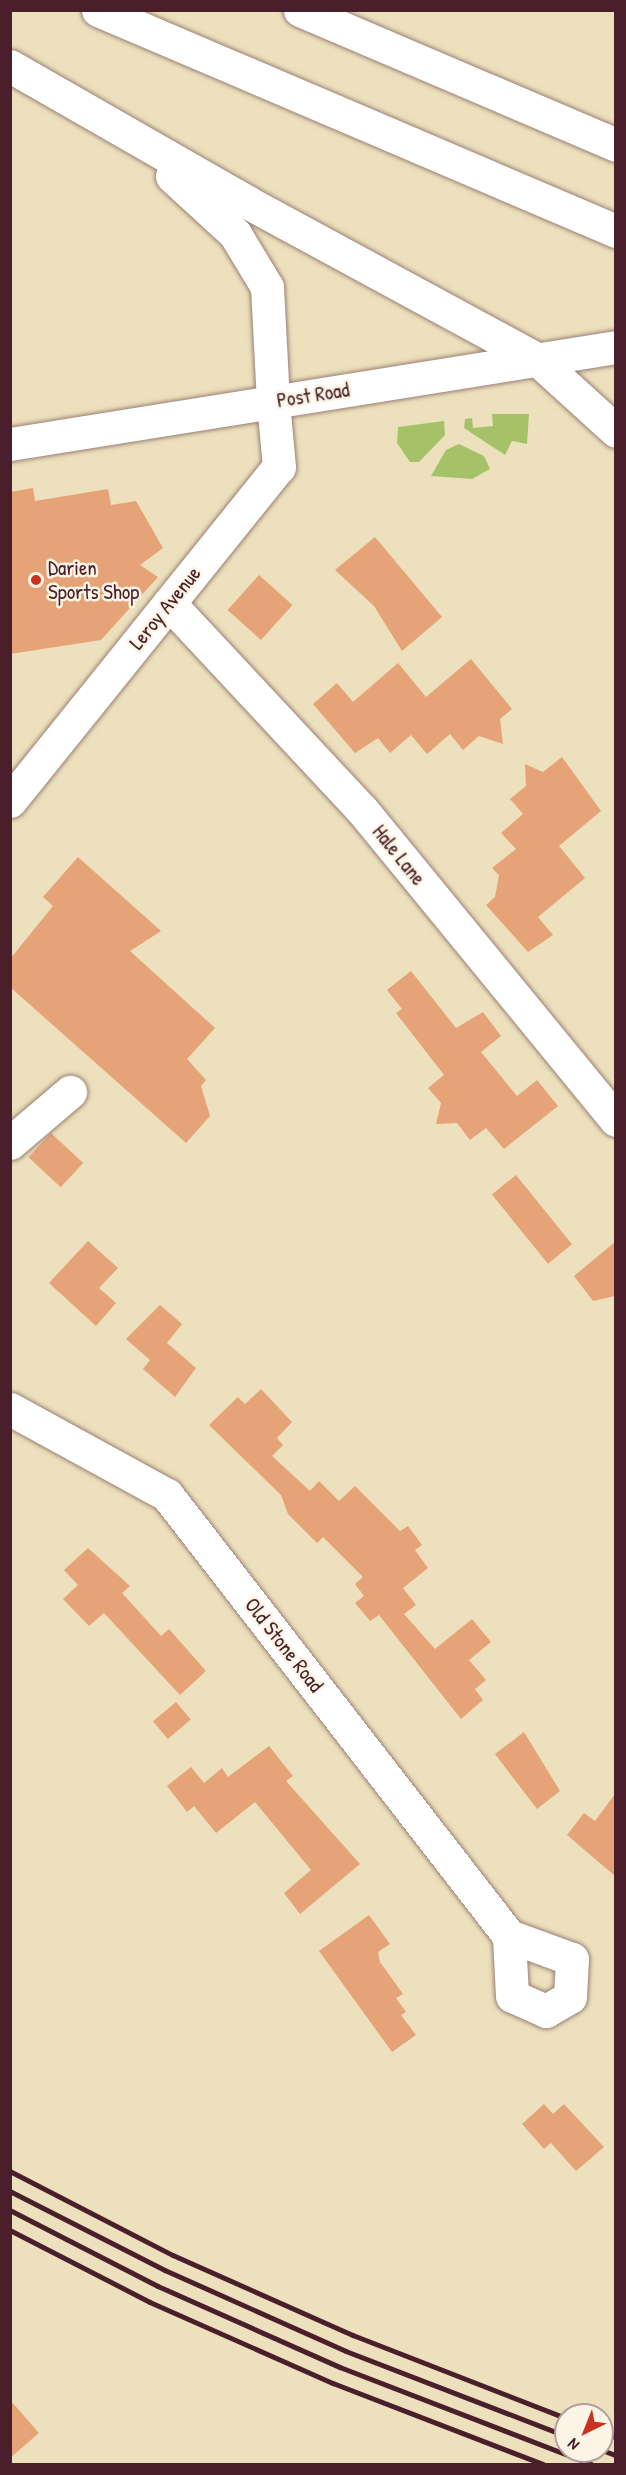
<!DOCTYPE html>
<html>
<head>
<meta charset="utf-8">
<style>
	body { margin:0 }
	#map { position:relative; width:626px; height:2475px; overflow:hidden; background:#ece0bd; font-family:"Patrick Hand",sans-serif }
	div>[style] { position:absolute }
	.green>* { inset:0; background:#a6c269 }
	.building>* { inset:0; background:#e6a377; transform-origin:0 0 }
	.roads { filter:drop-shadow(0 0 2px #9b8074) drop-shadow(0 0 2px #9b8074) }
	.minor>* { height:33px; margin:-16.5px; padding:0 16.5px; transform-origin:16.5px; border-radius:16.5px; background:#fff }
	.major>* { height:33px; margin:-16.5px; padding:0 16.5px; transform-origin:16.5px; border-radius:16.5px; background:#fff }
	.highway>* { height:33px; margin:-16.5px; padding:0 16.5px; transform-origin:16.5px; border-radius:16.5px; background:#fff }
	.rail>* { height:4.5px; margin:-2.25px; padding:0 2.25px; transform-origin:2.25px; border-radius:2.25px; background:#4a1f2b }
	.dots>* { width:16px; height:16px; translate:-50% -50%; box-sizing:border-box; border:3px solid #fcf5e5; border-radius:50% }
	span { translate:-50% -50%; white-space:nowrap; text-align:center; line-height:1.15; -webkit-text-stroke:5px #fcf5e5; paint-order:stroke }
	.street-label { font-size:21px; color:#4a1f2b }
	.poi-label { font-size:21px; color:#4a1f2b }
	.left { translate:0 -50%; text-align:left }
	.frame { position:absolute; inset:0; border:12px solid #4a1f2b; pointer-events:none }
	.north { position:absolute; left:554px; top:2403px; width:60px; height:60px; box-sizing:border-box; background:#fcf5e5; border:2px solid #b59f9b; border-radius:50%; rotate:223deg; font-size:16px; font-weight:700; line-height:24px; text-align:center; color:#4a1f2b }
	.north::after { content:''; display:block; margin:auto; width:21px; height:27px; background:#c8321e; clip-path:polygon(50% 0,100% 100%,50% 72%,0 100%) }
</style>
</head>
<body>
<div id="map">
	<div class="green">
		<i style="clip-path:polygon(492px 414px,529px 414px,527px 444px,512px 441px,505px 455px,464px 428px,465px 419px,472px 418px,473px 428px,493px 426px)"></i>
		<i style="clip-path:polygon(444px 421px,445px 435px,419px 462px,410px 462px,397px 443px,398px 427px)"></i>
		<i style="clip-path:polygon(459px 444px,484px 456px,490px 469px,472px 479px,431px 476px,446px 450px)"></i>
	</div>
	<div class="building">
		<i style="clip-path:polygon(33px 488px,35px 501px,108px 489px,111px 505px,136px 501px,163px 548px,140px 565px,158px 577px,101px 640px,10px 654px,10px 492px)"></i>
		<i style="clip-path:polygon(375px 537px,442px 617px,402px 651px,374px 606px,335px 570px)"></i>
		<i style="left:259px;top:575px;width:45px;height:47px;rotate:42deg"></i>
		<i style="clip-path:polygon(471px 659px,512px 709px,500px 719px,503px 744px,479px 736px,463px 750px,450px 734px,427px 754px,411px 735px,390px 753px,378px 738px,355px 753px,313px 704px,337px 683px,353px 702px,398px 663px,426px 697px)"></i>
		<i style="clip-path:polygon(562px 757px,601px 811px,559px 846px,585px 878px,538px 917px,553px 935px,528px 952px,486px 905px,495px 897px,499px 875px,492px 868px,516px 849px,501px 833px,523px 814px,510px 799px,526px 786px,525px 764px,543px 772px)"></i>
		<i style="clip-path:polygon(78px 857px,161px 931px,130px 951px,215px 1028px,187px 1059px,206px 1080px,201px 1086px,210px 1116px,186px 1143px,10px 987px,10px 959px,53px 906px,43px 897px)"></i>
		<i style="clip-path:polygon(411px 971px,456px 1028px,483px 1012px,501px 1036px,481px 1052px,517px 1096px,537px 1080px,558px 1106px,504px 1149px,486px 1128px,470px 1140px,457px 1123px,436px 1124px,441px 1103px,428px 1088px,444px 1075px,396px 1013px,402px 1009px,387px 990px)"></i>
		<i style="left:51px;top:1133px;width:44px;height:33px;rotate:43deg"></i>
		<i style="left:516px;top:1175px;width:89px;height:31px;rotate:51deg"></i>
		<i style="clip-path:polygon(88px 1241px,118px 1268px,99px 1288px,116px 1303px,96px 1326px,49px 1283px)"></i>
		<i style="clip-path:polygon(615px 1242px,615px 1296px,593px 1301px,574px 1276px)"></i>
		<i style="clip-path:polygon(160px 1305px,182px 1324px,167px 1343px,196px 1368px,175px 1397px,143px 1369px,150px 1360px,126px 1339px)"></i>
		<i style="clip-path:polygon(261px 1389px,292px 1422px,277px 1438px,283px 1445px,272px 1456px,310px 1491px,319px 1481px,339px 1501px,355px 1486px,400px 1531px,408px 1526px,422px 1545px,415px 1550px,428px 1568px,403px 1588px,416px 1605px,404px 1614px,435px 1649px,472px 1619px,491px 1642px,469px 1660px,486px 1680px,475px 1689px,483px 1700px,461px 1719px,379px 1615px,370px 1621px,355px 1603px,364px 1596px,355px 1584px,363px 1577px,323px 1537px,317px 1543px,288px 1514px,281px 1495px,209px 1425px,238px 1397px,245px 1404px)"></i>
		<i style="clip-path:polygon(88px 1548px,130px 1586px,122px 1593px,161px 1636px,169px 1629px,206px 1671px,180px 1695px,104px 1613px,89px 1626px,63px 1599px,78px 1585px,64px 1570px)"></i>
		<i style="left:176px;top:1702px;width:23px;height:30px;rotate:50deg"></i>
		<i style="clip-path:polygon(524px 1732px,560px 1791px,537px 1809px,495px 1754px)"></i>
		<i style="clip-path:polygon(269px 1746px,293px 1776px,286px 1781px,360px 1864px,300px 1914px,284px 1893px,311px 1870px,255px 1802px,216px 1833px,194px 1806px,187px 1812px,167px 1786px,191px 1767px,204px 1783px,222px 1768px,228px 1777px)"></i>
		<i style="clip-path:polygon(615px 1794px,615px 1876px,567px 1835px,584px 1813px,595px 1821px)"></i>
		<i style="clip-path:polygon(369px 1915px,390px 1944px,378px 1952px,380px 1962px,403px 1994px,396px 1998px,406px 2012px,401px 2015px,416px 2035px,392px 2052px,319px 1951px)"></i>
		<i style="clip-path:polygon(544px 2104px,553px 2114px,564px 2104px,604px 2147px,576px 2171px,551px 2143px,544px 2149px,522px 2124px)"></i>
		<i style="clip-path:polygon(10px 2400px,39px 2433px,10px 2458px)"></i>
	</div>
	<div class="roads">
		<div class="minor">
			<i style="left:169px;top:603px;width:284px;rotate:47deg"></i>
			<i style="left:363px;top:811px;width:399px;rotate:50.7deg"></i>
			<i style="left:10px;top:801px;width:429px;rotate:-51.2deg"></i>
			<i style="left:279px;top:467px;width:65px;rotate:-95.3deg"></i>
			<i style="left:10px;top:1143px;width:79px;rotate:-40.4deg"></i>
			<i style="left:10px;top:1409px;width:179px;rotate:28.7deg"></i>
			<i style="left:167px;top:1495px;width:558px;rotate:52.21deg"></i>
			<i style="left:509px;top:1936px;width:67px;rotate:20.1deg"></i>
			<i style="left:572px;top:1959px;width:38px;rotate:93deg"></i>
			<i style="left:570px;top:1997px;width:28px;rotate:150deg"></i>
			<i style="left:546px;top:2011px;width:37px;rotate:-156deg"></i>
			<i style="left:512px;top:1996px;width:60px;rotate:-92.9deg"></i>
		</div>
		<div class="major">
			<i style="left:538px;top:360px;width:105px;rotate:42.3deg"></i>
			<i style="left:10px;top:444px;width:614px;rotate:-9.09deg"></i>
		</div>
		<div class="highway">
			<i style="left:98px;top:10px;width:563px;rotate:23.11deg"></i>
			<i style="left:300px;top:10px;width:344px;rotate:23.1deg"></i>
			<i style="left:10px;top:66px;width:275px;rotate:29.8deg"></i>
			<i style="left:249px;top:203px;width:329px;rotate:28.5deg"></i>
			<i style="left:172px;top:176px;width:86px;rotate:42.6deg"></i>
			<i style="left:235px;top:234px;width:62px;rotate:58.9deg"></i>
			<i style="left:267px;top:287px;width:115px;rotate:87deg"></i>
		</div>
	</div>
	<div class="rail">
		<i style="left:10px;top:2171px;width:183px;rotate:27.3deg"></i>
		<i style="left:173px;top:2255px;width:197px;rotate:24deg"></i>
		<i style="left:353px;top:2335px;width:229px;rotate:21.3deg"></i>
		<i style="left:10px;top:2191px;width:174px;rotate:27deg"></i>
		<i style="left:165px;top:2270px;width:198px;rotate:24.1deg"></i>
		<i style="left:346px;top:2351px;width:236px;rotate:21.1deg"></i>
		<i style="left:10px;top:2210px;width:166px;rotate:27.2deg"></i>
		<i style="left:158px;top:2286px;width:199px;rotate:24deg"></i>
		<i style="left:340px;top:2367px;width:269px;rotate:21.1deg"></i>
		<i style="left:10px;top:2230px;width:157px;rotate:27.2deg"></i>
		<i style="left:150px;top:2302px;width:200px;rotate:23.9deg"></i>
		<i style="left:333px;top:2383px;width:225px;rotate:21.1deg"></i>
		<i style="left:602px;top:2432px;width:15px;rotate:20deg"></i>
		<i style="left:602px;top:2450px;width:15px;rotate:20deg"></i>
	</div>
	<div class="dots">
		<i style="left:36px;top:580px;background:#c8321e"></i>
	</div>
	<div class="street-label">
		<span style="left:313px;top:395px;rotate:-9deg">Post Road</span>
		<span style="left:165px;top:608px;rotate:-51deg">Leroy Avenue</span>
		<span style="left:399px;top:855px;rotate:51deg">Hale Lane</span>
		<span style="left:284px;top:1645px;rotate:52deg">Old Stone Road</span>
	</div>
	<div class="poi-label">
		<span class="left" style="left:48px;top:580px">Darien<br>Sports Shop</span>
	</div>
	<div class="frame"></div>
	<div class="north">N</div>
</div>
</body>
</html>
